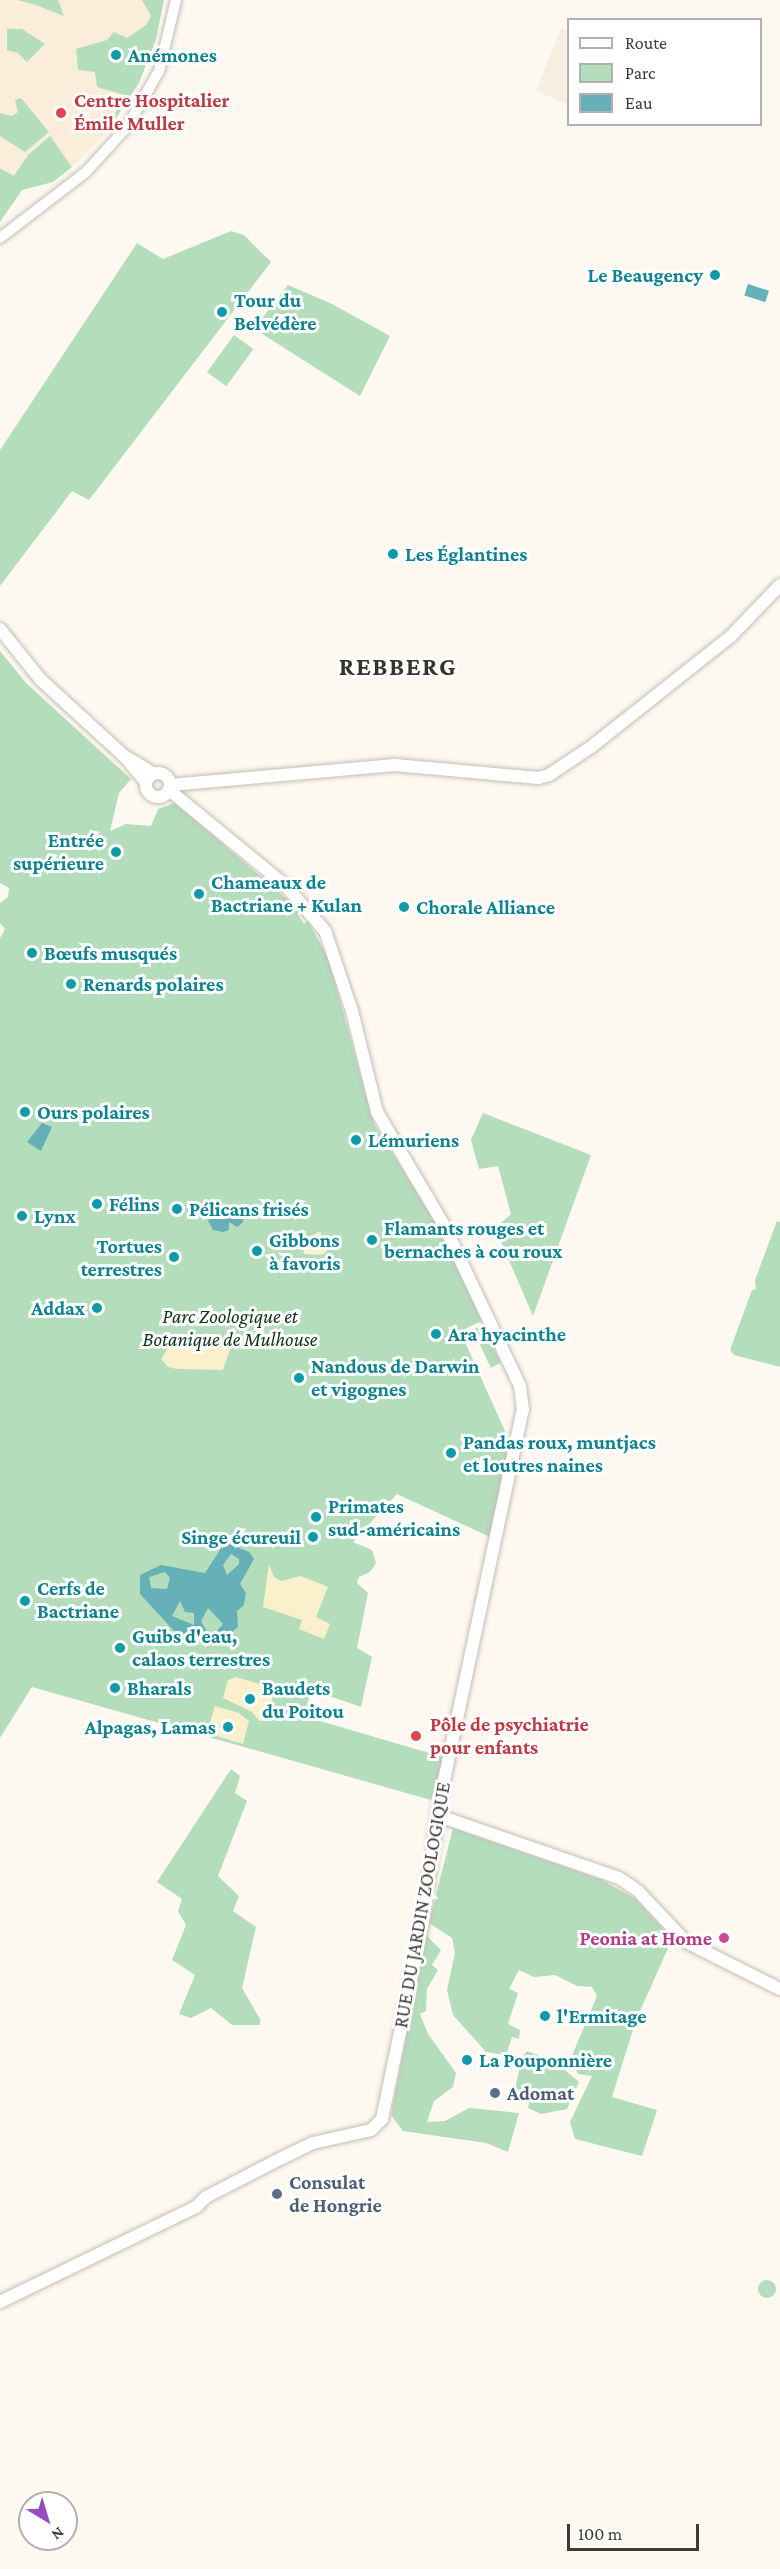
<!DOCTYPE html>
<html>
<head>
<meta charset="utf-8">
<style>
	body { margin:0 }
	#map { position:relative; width:780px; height:2569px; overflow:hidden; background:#fef9f0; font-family:"Crimson Pro",serif }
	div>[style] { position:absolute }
	.built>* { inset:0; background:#f6eede }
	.medical>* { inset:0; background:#faeeda }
	.green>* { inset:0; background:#b4ddbc; transform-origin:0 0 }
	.round { border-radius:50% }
	.sand>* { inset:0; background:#faf0cb }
	.water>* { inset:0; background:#66b0b7; transform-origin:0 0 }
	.roads { filter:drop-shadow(0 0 2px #c3beb5) drop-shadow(0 0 2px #c3beb5) }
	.tertiary>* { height:10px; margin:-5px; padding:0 5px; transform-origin:5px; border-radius:5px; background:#fff }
	.secondary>* { height:12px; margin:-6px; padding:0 6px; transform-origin:6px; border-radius:6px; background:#fff }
	.secondary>.ring { margin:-6px; padding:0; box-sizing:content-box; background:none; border:12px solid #fff; border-radius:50% }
	.dots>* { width:16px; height:16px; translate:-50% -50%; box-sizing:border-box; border:3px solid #fff; border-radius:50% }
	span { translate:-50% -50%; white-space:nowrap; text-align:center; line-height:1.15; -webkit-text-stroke:6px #fff; paint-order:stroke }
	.culture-label { font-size:20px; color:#0d838f; font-weight:700 }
	.left { translate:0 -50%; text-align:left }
	.right { translate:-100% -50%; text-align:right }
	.health-label { font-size:20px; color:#be3a42; font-weight:700 }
	.park-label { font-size:20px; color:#0e3319; font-style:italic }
	.street-label { font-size:20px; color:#3d3b37 }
	.hotel-label { font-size:20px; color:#b23c85; font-weight:700 }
	.service-label { font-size:20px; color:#4e5e75; font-weight:700 }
	.district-label { font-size:26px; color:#36332b; font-weight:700; letter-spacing:1.5px }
	.legend { position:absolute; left:567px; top:18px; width:195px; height:108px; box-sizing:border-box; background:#fff; border:2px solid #b1b1af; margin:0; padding:8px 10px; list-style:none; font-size:18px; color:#3d3b37 }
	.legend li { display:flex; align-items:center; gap:12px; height:30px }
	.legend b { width:30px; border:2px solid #b1b1af }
	.north { position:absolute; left:18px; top:2491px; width:60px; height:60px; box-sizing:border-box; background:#fff; border:2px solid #b1b1af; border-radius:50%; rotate:142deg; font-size:16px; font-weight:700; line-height:24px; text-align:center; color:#3d3b37 }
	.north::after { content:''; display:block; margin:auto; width:21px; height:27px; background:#964dbf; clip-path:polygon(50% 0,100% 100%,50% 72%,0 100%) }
	.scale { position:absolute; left:567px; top:2524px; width:132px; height:27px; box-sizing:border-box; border:3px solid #3d3b37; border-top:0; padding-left:8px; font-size:18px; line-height:21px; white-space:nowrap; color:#3d3b37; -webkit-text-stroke:4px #fff; paint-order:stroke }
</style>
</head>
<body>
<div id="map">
	<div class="built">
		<i style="clip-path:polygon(561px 28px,568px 32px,568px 104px,536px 91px)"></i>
	</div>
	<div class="medical">
		<i style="clip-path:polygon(0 0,164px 0,149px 59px,115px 123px,81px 159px,53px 182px,33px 185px,18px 193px,0 222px)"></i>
	</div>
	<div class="green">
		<i style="clip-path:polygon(17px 0,58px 0,64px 16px,33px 4px)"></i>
		<i style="clip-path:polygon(142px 0,164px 0,156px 39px,139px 83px,106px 133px,101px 128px,114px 116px,125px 95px,97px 87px,95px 72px,78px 70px,76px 49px,107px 40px,114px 32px,127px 38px,146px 25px,151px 16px)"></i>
		<i style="clip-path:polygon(7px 29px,22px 29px,45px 44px,27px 62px,18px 53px,7px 50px)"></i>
		<i style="clip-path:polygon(21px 98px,49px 132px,25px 152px,0 136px,0 113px,12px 116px,18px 112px,15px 100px)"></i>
		<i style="clip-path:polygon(50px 136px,72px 167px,53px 182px,22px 190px,0 222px,0 168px,14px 176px,28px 155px)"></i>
		<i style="clip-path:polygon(231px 231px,244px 235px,271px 262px,89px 500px,72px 491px,0 586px,0 450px,137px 243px,163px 259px)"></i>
		<i style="clip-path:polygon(288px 285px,332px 304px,390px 336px,360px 396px,256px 330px,256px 326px)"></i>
		<i style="left:234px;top:335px;width:24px;height:46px;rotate:36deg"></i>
		<i style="clip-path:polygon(0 651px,27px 684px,131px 779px,119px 793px,110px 831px,126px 824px,151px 826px,158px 809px,175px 803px,302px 912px,298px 915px,304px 924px,308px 921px,329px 960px,374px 1124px,433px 1218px,482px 1321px,460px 1331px,510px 1442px,490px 1537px,397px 1494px,353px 1542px,372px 1550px,376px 1563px,370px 1572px,359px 1577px,357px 1583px,368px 1593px,357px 1648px,372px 1657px,361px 1707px,312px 1690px,303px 1716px,443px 1757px,431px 1800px,32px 1687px,0 1738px,0 938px,5px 929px,0 923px,0 903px,8px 897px,9px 888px,0 883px)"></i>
		<i style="clip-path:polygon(483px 1113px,591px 1155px,533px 1316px,495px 1228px,511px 1214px,498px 1166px,479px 1169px,471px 1140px)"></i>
		<i style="clip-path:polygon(777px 1221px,780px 1222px,780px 1367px,734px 1355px,730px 1350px,752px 1290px,756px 1289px,755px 1280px)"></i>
		<i style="left:483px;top:1325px;width:42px;height:11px;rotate:65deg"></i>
		<i style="clip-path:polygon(231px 1769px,240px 1776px,235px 1793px,247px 1801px,218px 1876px,239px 1896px,233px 1911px,256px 1927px,242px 1988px,260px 2019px,260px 2025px,232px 2025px,211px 2008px,191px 2018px,179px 2014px,195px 1975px,172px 1960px,186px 1925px,178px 1911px,182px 1899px,157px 1882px)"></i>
		<i style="clip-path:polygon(453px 1828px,602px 1880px,636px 1899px,666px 1932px,661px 1938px,669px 1946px,636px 2020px,612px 2097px,657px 2110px,642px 2156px,575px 2139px,570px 2122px,592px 2076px,578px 2074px,571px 2058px,597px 1996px,592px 1987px,577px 1986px,555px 1975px,534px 1977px,519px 1970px,509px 1989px,518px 1993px,508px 2024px,520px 2030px,519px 2039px,512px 2037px,506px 2055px,486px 2052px,453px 2015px,447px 1990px,455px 1953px,452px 1938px,429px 1923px)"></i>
		<i style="clip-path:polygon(426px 1935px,441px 1950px,432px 1965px,438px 1970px,427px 1989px,426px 2011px,420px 2014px,428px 2034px,456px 2073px,453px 2087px,434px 2101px,427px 2122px,445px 2121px,469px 2108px,519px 2113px,508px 2152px,486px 2143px,403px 2131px,391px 2115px)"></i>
		<i style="clip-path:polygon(527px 2051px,550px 2059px,549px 2064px,566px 2071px,579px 2082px,567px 2109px,541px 2114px,528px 2108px,529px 2103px,512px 2101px,519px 2071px,516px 2065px)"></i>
		<i class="round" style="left:758px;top:2280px;width:18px;height:18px"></i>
	</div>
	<div class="sand">
		<i style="clip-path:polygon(320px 1231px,327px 1251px,322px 1255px,304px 1254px,301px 1237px,307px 1239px)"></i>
		<i style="clip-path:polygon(169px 1346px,216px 1346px,230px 1349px,223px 1370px,177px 1369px,168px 1367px,161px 1359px)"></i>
		<i style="clip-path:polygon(269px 1564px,274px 1577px,281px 1581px,301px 1576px,328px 1587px,316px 1617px,330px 1624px,324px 1639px,299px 1629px,302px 1620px,263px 1607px)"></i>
		<i style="clip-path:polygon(235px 1677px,275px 1688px,268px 1714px,272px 1720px,259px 1721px,252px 1712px,223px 1698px,228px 1680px)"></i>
		<i style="clip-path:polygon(215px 1706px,239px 1713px,249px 1721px,243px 1744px,207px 1733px)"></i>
	</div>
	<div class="water">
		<i style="left:748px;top:284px;width:22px;height:12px;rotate:18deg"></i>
		<i style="clip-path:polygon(42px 1123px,52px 1127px,41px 1151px,27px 1142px)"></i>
		<i style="clip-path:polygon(229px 1207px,243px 1211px,243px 1222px,237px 1227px,229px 1222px,229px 1230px,223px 1232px,213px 1230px,208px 1221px,213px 1214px)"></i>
		<i style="clip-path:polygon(evenodd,229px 1544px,249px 1552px,254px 1559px,240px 1584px,246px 1593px,244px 1605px,237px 1611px,238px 1627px,219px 1643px,174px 1631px,140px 1594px,140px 1575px,161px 1565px,205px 1573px,222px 1547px,229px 1544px,231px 1554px,239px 1559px,239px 1564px,227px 1575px,223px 1565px,231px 1554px,229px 1544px,165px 1572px,170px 1578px,167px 1589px,151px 1588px,149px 1577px,165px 1572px,229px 1544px,180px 1601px,185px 1612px,194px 1613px,194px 1625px,172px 1616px,180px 1601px,229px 1544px,208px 1608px,223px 1624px,214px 1634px,207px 1632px,201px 1621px,208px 1608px)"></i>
	</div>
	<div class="roads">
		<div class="tertiary">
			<i style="left:0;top:238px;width:108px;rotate:-37.5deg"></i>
			<i style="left:86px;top:172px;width:61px;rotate:-47.7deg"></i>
			<i style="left:127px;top:127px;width:64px;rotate:-60.3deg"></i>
			<i style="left:159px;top:71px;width:73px;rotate:-76.5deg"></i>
		</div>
		<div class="secondary">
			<i style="left:0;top:629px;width:65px;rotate:51.2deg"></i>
			<i style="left:41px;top:680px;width:114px;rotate:42.5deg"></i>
			<i style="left:125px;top:757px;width:33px;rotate:50deg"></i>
			<i style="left:126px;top:757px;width:31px;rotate:31deg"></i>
			<i class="ring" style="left:146px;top:773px;width:12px;height:12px"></i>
			<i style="left:170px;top:785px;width:226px;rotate:-5.1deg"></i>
			<i style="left:395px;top:765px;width:144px;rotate:5.2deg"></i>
			<i style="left:538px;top:778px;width:11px;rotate:-15deg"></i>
			<i style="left:549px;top:775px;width:50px;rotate:-33.7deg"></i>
			<i style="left:591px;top:747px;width:179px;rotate:-38.4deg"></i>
			<i style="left:731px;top:636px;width:71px;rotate:-46.1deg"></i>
			<i style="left:439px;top:1816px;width:190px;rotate:19deg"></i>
			<i style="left:619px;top:1878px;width:23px;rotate:34deg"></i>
			<i style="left:638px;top:1891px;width:70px;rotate:46.7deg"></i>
			<i style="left:686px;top:1942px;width:105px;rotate:26.6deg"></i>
			<i style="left:0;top:2302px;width:218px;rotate:-25.9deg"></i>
			<i style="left:196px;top:2207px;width:14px;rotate:-45deg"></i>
			<i style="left:206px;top:2197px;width:85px;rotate:-27.2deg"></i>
			<i style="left:282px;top:2158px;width:34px;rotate:-26deg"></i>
			<i style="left:313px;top:2143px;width:59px;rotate:-12.6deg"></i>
			<i style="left:371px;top:2130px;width:16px;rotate:-45deg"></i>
			<i style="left:382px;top:2119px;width:202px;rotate:-78.3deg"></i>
			<i style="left:423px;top:1921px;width:123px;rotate:-82.1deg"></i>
			<i style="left:440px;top:1799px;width:398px;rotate:-78deg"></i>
			<i style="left:523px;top:1410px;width:24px;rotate:-97deg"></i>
			<i style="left:520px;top:1386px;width:176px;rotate:-115.3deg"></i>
			<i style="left:445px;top:1227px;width:134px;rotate:-120.6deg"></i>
			<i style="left:377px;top:1112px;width:104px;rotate:-103.9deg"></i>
			<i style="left:352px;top:1011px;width:84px;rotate:-108.6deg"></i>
			<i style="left:325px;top:931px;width:61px;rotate:-131deg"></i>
			<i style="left:285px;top:885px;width:150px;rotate:-140.7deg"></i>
		</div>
	</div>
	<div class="dots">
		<i style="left:116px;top:55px;background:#0f9aa8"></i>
		<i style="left:61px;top:113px;background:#e0444e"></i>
		<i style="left:715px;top:275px;background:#0f9aa8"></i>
		<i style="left:222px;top:312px;background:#0f9aa8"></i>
		<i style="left:393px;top:554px;background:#0f9aa8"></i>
		<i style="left:116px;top:852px;background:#0f9aa8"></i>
		<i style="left:199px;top:894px;background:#0f9aa8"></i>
		<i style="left:404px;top:907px;background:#0f9aa8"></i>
		<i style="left:32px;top:953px;background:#0f9aa8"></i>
		<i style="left:71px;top:984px;background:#0f9aa8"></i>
		<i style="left:25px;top:1112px;background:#0f9aa8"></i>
		<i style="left:356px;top:1140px;background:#0f9aa8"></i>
		<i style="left:97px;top:1204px;background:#0f9aa8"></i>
		<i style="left:177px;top:1209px;background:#0f9aa8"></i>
		<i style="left:22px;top:1216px;background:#0f9aa8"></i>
		<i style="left:372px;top:1240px;background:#0f9aa8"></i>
		<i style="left:257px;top:1251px;background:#0f9aa8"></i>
		<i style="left:174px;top:1257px;background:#0f9aa8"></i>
		<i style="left:97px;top:1308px;background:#0f9aa8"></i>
		<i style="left:436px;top:1334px;background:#0f9aa8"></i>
		<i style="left:299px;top:1378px;background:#0f9aa8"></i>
		<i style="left:451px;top:1453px;background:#0f9aa8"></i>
		<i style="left:316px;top:1517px;background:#0f9aa8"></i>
		<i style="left:313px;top:1537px;background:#0f9aa8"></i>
		<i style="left:25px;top:1601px;background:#0f9aa8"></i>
		<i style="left:120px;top:1648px;background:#0f9aa8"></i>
		<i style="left:115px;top:1688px;background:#0f9aa8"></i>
		<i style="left:250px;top:1699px;background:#0f9aa8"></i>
		<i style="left:228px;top:1727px;background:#0f9aa8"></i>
		<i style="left:416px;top:1736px;background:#e0444e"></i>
		<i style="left:724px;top:1938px;background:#d1479c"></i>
		<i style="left:545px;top:2016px;background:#0f9aa8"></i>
		<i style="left:467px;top:2060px;background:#0f9aa8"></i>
		<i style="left:495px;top:2093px;background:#5c6f8a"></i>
		<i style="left:277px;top:2194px;background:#5c6f8a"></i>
	</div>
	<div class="culture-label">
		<span class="left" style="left:128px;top:55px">Anémones</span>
		<span class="right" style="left:703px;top:275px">Le Beaugency</span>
		<span class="left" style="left:234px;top:312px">Tour du<br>Belvédère</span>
		<span class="left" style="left:405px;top:554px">Les Églantines</span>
		<span class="right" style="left:104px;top:852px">Entrée<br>supérieure</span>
		<span class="left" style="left:211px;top:894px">Chameaux de<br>Bactriane + Kulan</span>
		<span class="left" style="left:416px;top:907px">Chorale Alliance</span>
		<span class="left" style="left:44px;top:953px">Bœufs musqués</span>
		<span class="left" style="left:83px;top:984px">Renards polaires</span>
		<span class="left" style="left:37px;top:1112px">Ours polaires</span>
		<span class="left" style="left:368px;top:1140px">Lémuriens</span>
		<span class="left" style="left:109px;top:1204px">Félins</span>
		<span class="left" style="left:189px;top:1209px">Pélicans frisés</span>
		<span class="left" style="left:34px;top:1216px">Lynx</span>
		<span class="left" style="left:384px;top:1240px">Flamants rouges et<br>bernaches à cou roux</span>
		<span class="left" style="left:269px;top:1252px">Gibbons<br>à favoris</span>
		<span class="right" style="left:162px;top:1258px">Tortues<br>terrestres</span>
		<span class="right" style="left:85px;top:1308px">Addax</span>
		<span class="left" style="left:448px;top:1334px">Ara hyacinthe</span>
		<span class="left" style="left:311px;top:1378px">Nandous de Darwin<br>et vigognes</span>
		<span class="left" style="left:463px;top:1454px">Pandas roux, muntjacs<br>et loutres naines</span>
		<span class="left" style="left:328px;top:1518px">Primates<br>sud-américains</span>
		<span class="right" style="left:301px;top:1537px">Singe écureuil</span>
		<span class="left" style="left:37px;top:1600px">Cerfs de<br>Bactriane</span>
		<span class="left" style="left:132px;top:1648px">Guibs d'eau,<br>calaos terrestres</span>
		<span class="left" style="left:127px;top:1688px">Bharals</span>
		<span class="left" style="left:262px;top:1700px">Baudets<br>du Poitou</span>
		<span class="right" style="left:216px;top:1727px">Alpagas, Lamas</span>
		<span class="left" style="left:557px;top:2016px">l'Ermitage</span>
		<span class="left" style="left:479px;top:2060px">La Pouponnière</span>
	</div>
	<div class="health-label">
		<span class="left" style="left:74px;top:112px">Centre Hospitalier<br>Émile Muller</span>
		<span class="left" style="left:430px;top:1736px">Pôle de psychiatrie<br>pour enfants</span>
	</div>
	<div class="park-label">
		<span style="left:230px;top:1328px">Parc Zoologique et<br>Botanique de Mulhouse</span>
	</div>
	<div class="street-label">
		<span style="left:422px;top:1905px;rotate:-80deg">RUE DU JARDIN ZOOLOGIQUE</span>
	</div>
	<div class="hotel-label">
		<span class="right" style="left:712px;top:1938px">Peonia at Home</span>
	</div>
	<div class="service-label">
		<span class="left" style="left:507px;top:2093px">Adomat</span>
		<span class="left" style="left:289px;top:2194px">Consulat<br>de Hongrie</span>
	</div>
	<div class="district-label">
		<span style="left:398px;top:667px">REBBERG</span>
	</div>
	<ul class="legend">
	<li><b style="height:8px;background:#fff"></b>Route</li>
	<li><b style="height:16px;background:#b4ddbc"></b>Parc</li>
	<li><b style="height:16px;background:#66b0b7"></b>Eau</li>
	</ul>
	<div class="north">N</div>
	<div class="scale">100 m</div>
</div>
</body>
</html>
